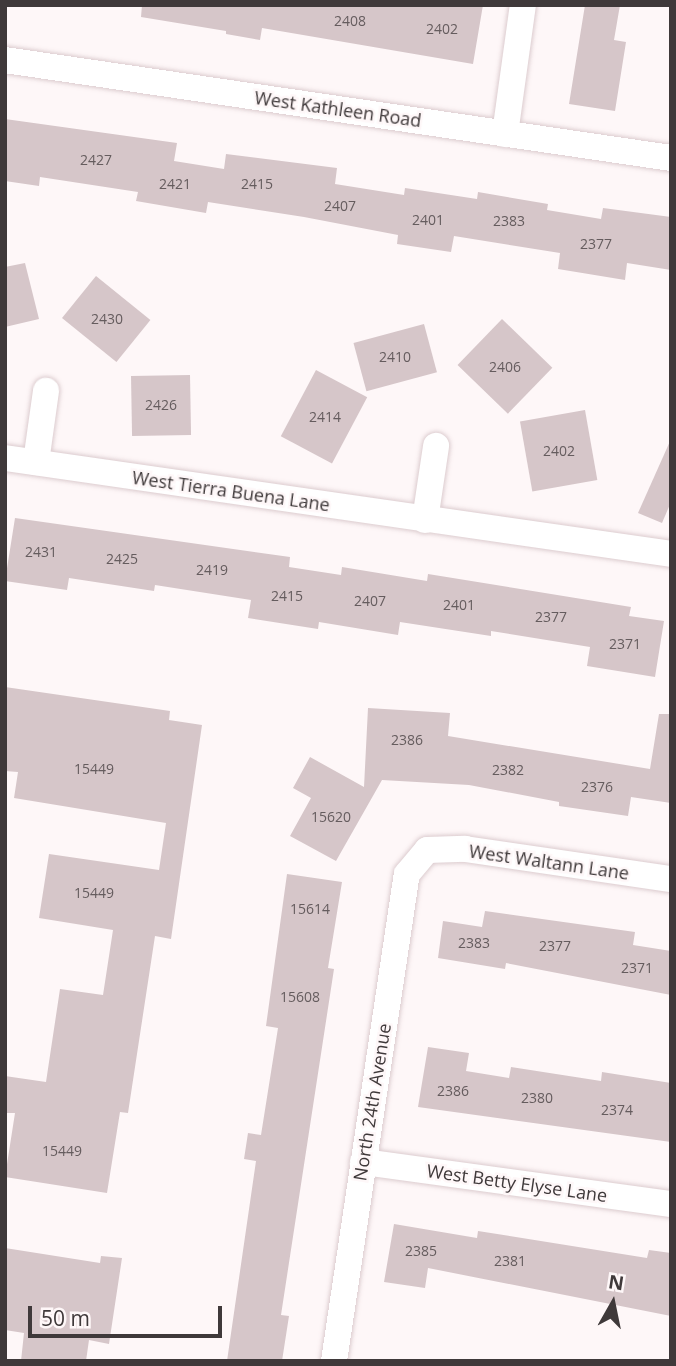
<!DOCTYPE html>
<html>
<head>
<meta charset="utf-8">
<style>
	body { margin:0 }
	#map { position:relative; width:676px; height:1366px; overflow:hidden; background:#fef7f8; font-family:"Open Sans",sans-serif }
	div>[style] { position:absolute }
	.building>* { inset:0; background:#d6c6c9; transform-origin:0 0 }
	.roads { filter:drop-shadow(0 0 2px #dccccf) drop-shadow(0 0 2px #dccccf) }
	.street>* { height:26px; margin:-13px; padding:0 13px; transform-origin:13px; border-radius:13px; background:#fff }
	span { translate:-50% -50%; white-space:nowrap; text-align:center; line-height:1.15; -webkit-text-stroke:5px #fef7f8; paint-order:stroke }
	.number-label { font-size:14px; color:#655c5e }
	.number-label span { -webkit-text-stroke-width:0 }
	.street-label { font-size:18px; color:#3f393a }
	.frame { position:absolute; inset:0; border:7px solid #3f393a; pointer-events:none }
	.north { position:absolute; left:578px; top:1268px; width:70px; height:70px; -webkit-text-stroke:5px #fef7f8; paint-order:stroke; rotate:9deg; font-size:19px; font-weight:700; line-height:28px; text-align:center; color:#3f393a }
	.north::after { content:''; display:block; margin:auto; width:24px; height:32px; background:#3f393a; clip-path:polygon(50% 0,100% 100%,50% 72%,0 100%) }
	.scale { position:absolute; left:28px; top:1306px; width:194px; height:32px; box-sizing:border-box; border:4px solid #3f393a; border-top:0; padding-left:9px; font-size:21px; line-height:24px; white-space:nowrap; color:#3f393a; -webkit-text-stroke:5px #fef7f8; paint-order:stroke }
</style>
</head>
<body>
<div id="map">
	<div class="building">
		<i style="clip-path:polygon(142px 5px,483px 5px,473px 64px,262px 28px,260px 40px,226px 34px,226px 31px,141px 17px)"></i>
		<i style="clip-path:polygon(585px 5px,620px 5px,614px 40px,626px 42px,615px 111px,569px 104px)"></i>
		<i style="clip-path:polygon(5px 119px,177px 143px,174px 161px,224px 169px,226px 154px,337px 168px,335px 184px,404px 195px,405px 188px,477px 199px,478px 192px,548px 204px,547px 210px,601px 219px,603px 208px,671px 217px,671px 270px,627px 263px,625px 280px,558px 269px,560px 253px,454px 236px,451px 252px,397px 244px,398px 235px,304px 217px,208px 202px,206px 213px,136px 201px,138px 192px,40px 177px,39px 186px,5px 181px)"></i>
		<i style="clip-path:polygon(25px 263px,39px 319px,5px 327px,5px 267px)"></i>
		<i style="left:96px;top:276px;width:70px;height:54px;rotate:39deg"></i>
		<i style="left:502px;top:319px;width:70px;height:64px;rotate:44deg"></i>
		<i style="left:424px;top:324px;width:50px;height:73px;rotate:75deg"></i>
		<i style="left:316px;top:370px;width:58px;height:75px;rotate:28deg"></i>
		<i style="left:190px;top:375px;width:60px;height:59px;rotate:89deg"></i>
		<i style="left:585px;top:410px;width:71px;height:66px;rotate:80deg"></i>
		<i style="clip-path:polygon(671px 439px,671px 502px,662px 523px,638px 513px)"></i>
		<i style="clip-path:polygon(15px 518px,290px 557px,289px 567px,341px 575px,342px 567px,427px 581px,428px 574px,631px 607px,629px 616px,664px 621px,655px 677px,587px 666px,590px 647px,491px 631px,491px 636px,400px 622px,398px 635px,319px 622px,318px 629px,248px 618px,251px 600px,155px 585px,154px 591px,69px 578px,67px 590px,5px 581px)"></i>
		<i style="clip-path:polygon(5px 687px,170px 711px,169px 720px,202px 725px,171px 939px,155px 936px,128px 1113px,120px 1112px,107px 1193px,5px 1177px,15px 1113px,5px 1113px,5px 1076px,46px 1082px,60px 989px,103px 995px,113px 930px,39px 918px,49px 854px,159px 870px,166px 823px,14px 798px,18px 772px,5px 771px)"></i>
		<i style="clip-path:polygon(368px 708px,450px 713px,448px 736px,650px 769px,659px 714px,671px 714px,671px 803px,631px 797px,628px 816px,559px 806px,559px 802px,469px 785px,382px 780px,336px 861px,290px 836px,311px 798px,293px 788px,310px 757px,364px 787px)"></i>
		<i style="clip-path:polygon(287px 874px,342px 882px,328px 968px,334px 969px,281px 1315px,289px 1316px,282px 1361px,227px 1361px,256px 1161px,244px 1159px,248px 1133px,261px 1135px,278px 1028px,266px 1026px)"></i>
		<i style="clip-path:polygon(485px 911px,635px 932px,633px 945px,671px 951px,671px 995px,506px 963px,505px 969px,438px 958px,443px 921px,482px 927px)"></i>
		<i style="clip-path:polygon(428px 1047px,469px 1053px,466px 1071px,509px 1078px,511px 1067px,601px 1081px,602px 1072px,671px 1083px,671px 1142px,418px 1107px)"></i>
		<i style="clip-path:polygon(394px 1224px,477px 1238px,478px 1231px,647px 1258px,649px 1250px,671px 1253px,671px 1316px,428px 1268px,425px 1288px,384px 1282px)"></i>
		<i style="clip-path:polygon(5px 1248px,100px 1263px,101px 1256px,122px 1258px,109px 1344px,89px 1340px,86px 1361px,21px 1361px,24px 1333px,5px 1330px)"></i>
	</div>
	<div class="roads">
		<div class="street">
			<i style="left:5px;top:60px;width:673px;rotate:8.37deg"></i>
			<i style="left:505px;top:134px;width:130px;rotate:-82.1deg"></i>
			<i style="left:5px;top:458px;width:673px;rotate:8.2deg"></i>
			<i style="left:36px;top:462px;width:72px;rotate:-82deg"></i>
			<i style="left:425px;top:520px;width:75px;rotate:-81.5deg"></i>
			<i style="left:363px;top:1162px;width:311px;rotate:7.8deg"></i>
			<i style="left:334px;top:1361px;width:492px;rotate:-81.5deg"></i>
			<i style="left:407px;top:874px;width:31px;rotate:-50deg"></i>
			<i style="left:427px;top:850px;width:38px;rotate:-2deg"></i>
			<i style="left:465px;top:849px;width:208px;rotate:8.3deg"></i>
		</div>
	</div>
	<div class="number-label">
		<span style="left:350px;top:21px">2408</span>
		<span style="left:442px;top:29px">2402</span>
		<span style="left:96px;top:160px">2427</span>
		<span style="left:175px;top:184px">2421</span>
		<span style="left:257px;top:184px">2415</span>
		<span style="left:340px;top:206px">2407</span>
		<span style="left:428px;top:220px">2401</span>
		<span style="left:509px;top:221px">2383</span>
		<span style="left:596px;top:244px">2377</span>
		<span style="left:107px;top:319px">2430</span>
		<span style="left:395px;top:357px">2410</span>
		<span style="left:505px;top:367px">2406</span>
		<span style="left:161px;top:405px">2426</span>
		<span style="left:325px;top:417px">2414</span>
		<span style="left:559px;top:451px">2402</span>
		<span style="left:41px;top:552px">2431</span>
		<span style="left:122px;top:559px">2425</span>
		<span style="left:212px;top:570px">2419</span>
		<span style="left:287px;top:596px">2415</span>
		<span style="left:370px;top:601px">2407</span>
		<span style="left:459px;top:605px">2401</span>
		<span style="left:551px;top:617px">2377</span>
		<span style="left:625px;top:644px">2371</span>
		<span style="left:407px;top:740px">2386</span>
		<span style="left:94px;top:769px">15449</span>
		<span style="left:508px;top:770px">2382</span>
		<span style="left:597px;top:787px">2376</span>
		<span style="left:331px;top:817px">15620</span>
		<span style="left:94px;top:893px">15449</span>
		<span style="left:310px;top:909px">15614</span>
		<span style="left:474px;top:943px">2383</span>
		<span style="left:555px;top:946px">2377</span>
		<span style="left:637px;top:968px">2371</span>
		<span style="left:300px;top:997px">15608</span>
		<span style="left:453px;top:1091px">2386</span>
		<span style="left:537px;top:1098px">2380</span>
		<span style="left:617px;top:1110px">2374</span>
		<span style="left:62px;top:1151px">15449</span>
		<span style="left:421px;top:1251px">2385</span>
		<span style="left:510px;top:1261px">2381</span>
	</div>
	<div class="street-label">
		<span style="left:338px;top:109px;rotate:8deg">West Kathleen Road</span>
		<span style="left:231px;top:491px;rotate:8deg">West Tierra Buena Lane</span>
		<span style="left:549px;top:862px;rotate:8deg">West Waltann Lane</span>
		<span style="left:372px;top:1102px;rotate:-81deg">North 24th Avenue</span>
		<span style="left:517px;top:1183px;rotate:8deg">West Betty Elyse Lane</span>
	</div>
	<div class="frame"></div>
	<div class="north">N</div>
	<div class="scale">50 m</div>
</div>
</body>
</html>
